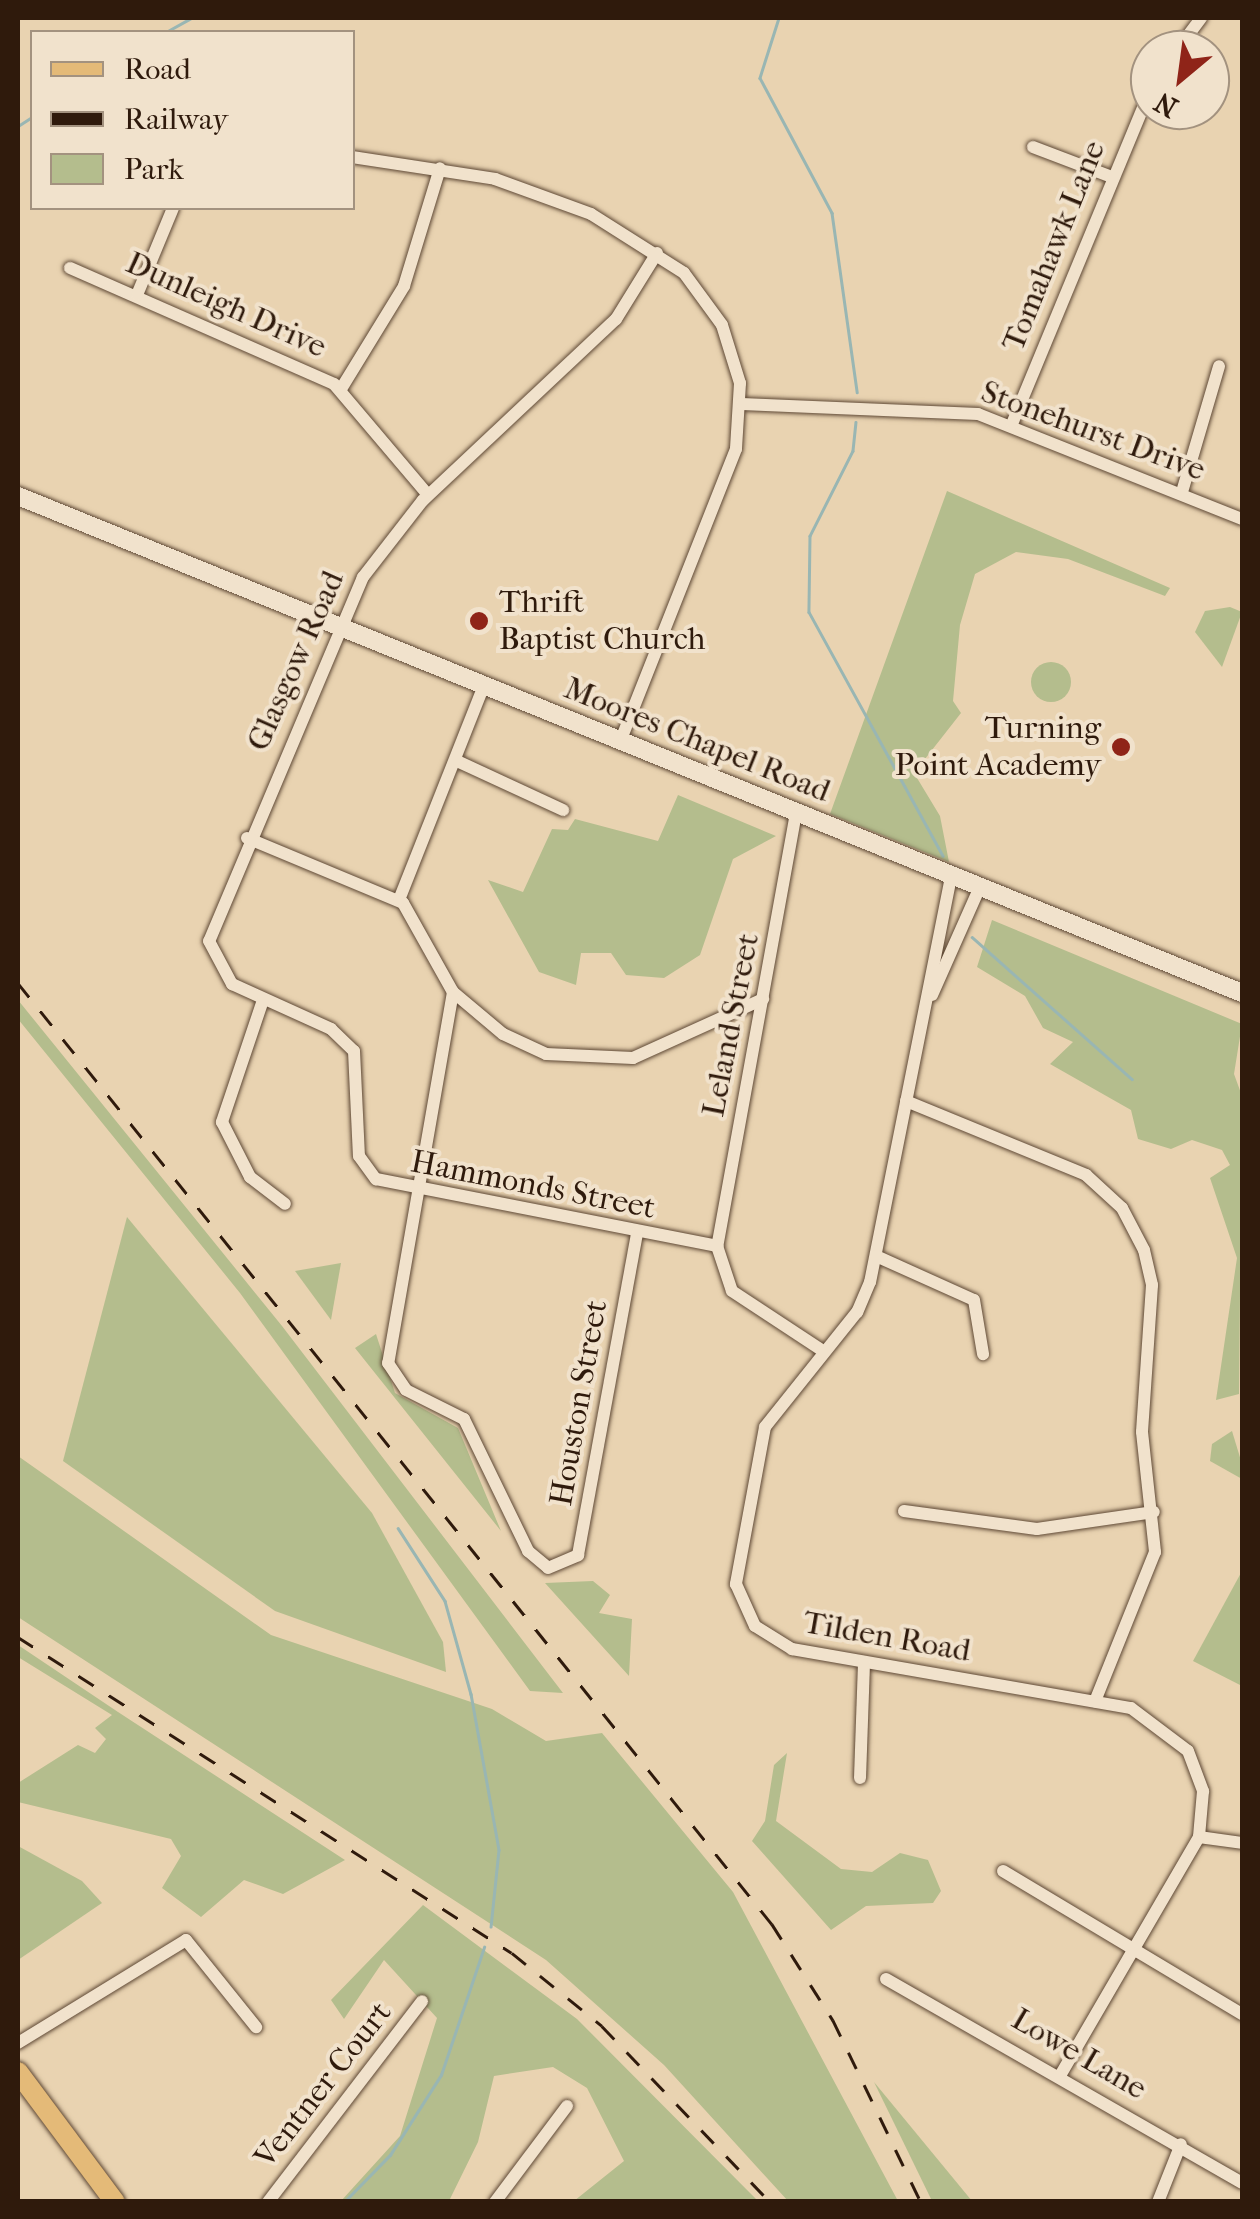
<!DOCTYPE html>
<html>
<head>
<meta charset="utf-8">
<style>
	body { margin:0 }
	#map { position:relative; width:1260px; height:2219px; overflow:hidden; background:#e9d3b1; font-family:"IM FELL French Canon",serif }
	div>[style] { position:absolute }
	.green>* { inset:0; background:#b4bd8d }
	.round { border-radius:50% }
	.stream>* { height:2.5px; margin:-1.25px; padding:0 1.25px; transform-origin:1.25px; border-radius:1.25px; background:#99b6b3 }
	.roads { filter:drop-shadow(0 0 2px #5e4835) drop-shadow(0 0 2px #5e4835) }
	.minor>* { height:12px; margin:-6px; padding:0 6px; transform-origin:6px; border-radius:6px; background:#f1e2cc }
	.secondary>* { height:18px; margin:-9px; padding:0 9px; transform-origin:9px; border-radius:9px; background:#f1e2cc }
	.primary>* { height:20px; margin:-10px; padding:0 10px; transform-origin:10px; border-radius:10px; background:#e4ba78 }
	.rail>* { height:2.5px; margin-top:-1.25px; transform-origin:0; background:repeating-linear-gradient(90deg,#2f1a0c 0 18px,transparent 0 36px) }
	.dots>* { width:28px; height:28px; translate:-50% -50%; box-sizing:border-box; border:5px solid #f1e2cc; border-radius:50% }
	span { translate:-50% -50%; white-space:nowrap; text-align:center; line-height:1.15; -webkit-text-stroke:8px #f1e2cc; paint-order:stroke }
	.street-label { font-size:32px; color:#2f1a0c }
	.poi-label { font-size:32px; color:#2f1a0c }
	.left { translate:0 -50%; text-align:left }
	.right { translate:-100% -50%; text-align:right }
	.frame { position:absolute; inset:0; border:20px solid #2f1a0c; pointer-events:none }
	.legend { position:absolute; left:30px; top:30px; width:325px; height:180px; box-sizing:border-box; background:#f1e2cc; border:2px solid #a3927f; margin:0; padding:12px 18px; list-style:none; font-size:30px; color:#2f1a0c }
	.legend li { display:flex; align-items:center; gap:20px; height:50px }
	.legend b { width:50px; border:2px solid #a3927f }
	.north { position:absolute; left:1130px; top:30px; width:100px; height:100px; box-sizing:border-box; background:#f1e2cc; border:2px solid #a3927f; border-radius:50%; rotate:209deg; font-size:28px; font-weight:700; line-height:40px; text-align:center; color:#2f1a0c }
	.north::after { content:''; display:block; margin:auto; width:35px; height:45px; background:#8f2418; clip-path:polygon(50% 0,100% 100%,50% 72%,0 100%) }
</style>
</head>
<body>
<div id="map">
	<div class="green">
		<i style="clip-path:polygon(947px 491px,1170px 588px,1165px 596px,1068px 559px,1016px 552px,975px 574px,960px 625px,953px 701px,961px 713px,914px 773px,940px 816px,949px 862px,830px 814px)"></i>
		<i style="clip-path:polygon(1230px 607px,1242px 612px,1222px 667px,1195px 632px,1205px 611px)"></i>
		<i class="round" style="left:1031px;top:662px;width:40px;height:40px"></i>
		<i style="clip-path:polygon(678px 795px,776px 836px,733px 859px,700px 955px,664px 978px,626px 975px,611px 953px,581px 953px,576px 985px,539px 972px,488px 880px,523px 892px,552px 829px,568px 830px,575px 819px,658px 841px)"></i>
		<i style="clip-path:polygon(992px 920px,1242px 1024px,1234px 1074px,1242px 1096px,1239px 1394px,1216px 1400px,1237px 1258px,1210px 1178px,1230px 1165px,1222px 1150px,1192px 1140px,1171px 1149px,1138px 1139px,1131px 1110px,1050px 1064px,1073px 1042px,1043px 1028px,1025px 996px,977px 967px)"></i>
		<i style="clip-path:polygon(18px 1000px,282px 1326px,563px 1693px,530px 1691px,240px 1293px,18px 1019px)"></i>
		<i style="clip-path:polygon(127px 1217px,372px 1513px,443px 1642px,446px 1672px,275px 1611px,63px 1461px)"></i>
		<i style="clip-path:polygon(341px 1263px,331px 1320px,295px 1271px)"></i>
		<i style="clip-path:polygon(376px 1334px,395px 1393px,458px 1428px,501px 1531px,355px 1348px)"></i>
		<i style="clip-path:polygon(1232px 1431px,1242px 1464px,1242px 1479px,1210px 1461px,1212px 1444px)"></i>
		<i style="clip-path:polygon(18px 1456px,271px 1635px,492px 1709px,546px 1741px,602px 1733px,733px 1892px,898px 2201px,788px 2201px,664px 2065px,546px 1960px,18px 1617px)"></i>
		<i style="clip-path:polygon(1242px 1571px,1242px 1686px,1193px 1661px)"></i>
		<i style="clip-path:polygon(593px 1581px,610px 1595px,599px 1613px,632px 1619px,629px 1676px,545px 1583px)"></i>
		<i style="clip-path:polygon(18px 1645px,118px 1712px,345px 1860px,283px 1894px,244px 1880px,201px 1917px,162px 1888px,181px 1856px,171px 1839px,18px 1802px,18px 1783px,78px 1745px,95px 1753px,106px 1739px,95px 1728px,112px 1715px,18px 1657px)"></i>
		<i style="clip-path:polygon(787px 1753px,776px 1821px,841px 1869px,872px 1872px,900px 1853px,928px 1860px,941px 1891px,933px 1903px,866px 1906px,831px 1930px,752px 1841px,765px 1821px,774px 1765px)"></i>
		<i style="clip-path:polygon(18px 1846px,82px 1881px,102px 1903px,18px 1960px)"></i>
		<i style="clip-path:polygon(423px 1905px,577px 2019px,758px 2201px,574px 2201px,624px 2161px,587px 2088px,553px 2067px,494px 2076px,478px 2142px,449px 2201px,341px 2201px,400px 2136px,437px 2018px,384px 1960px,344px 2019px,331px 2000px)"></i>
		<i style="clip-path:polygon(874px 2082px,972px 2201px,932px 2201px)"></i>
	</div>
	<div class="stream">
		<i style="left:779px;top:18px;width:63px;rotate:107.6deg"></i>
		<i style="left:760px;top:78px;width:153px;rotate:61.9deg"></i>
		<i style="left:832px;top:213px;width:181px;rotate:82deg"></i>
		<i style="left:166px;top:32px;width:29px;rotate:-29deg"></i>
		<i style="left:18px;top:126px;width:17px;rotate:-33deg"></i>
		<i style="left:856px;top:422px;width:29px;rotate:96deg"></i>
		<i style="left:853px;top:451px;width:95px;rotate:116.8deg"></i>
		<i style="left:810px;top:536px;width:76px;rotate:90.8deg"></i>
		<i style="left:809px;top:612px;width:278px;rotate:61.2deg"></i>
		<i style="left:972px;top:937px;width:214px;rotate:41.6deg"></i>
		<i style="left:398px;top:1528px;width:87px;rotate:57.2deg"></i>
		<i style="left:445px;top:1601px;width:97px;rotate:74.4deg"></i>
		<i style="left:471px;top:1694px;width:158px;rotate:79.8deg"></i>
		<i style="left:499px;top:1850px;width:77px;rotate:95.9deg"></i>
		<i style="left:344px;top:2202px;width:66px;rotate:-45.6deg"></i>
		<i style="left:390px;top:2155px;width:95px;rotate:-57.5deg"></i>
		<i style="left:441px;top:2075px;width:135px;rotate:-71.4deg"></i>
	</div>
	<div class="roads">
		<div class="minor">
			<i style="left:1177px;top:50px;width:40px;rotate:-53deg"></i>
			<i style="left:1033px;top:147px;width:85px;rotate:20.8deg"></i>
			<i style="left:352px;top:157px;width:145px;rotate:8.7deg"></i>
			<i style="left:495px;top:179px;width:102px;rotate:20deg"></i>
			<i style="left:591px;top:214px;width:110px;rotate:32.4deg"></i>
			<i style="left:684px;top:273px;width:64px;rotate:53.8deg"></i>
			<i style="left:722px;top:325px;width:61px;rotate:72.8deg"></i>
			<i style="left:740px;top:383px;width:66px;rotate:93.5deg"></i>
			<i style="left:736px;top:449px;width:315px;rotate:111.6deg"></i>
			<i style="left:657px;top:253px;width:78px;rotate:121.8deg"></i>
			<i style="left:616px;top:319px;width:265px;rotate:136.8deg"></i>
			<i style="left:423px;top:500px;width:98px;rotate:127.9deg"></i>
			<i style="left:363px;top:577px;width:395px;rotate:112.9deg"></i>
			<i style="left:209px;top:941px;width:49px;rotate:61.9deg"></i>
			<i style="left:232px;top:984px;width:109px;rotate:24.4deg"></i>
			<i style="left:331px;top:1029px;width:32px;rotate:44deg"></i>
			<i style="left:354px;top:1051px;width:105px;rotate:87.3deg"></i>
			<i style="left:359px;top:1156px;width:29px;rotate:54deg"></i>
			<i style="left:376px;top:1179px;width:348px;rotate:11.1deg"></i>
			<i style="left:70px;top:268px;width:288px;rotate:23.7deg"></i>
			<i style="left:334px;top:384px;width:145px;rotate:49.7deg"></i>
			<i style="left:137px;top:295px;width:94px;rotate:-67.5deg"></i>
			<i style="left:341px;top:389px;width:121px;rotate:-58.5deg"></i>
			<i style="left:404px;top:286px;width:123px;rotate:-73deg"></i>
			<i style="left:742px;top:404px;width:236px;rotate:2.4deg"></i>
			<i style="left:978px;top:414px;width:284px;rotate:21.7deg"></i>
			<i style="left:1012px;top:424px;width:360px;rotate:-67.5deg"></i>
			<i style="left:1182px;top:492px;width:131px;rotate:-73.6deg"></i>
			<i style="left:457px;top:761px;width:117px;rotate:24.8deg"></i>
			<i style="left:796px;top:813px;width:440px;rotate:100.3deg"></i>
			<i style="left:717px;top:1246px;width:47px;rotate:71.6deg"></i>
			<i style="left:732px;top:1291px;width:109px;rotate:33.4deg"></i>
			<i style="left:247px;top:838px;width:169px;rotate:22.6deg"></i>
			<i style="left:403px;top:903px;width:102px;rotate:60.7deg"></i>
			<i style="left:453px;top:992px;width:65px;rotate:40deg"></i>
			<i style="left:503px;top:1034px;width:47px;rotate:24.9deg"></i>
			<i style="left:546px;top:1054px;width:87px;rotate:2.6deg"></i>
			<i style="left:633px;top:1058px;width:143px;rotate:-24.4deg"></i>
			<i style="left:951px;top:877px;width:413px;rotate:101.3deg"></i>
			<i style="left:870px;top:1282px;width:33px;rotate:113deg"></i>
			<i style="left:857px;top:1312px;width:147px;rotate:128.7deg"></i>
			<i style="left:765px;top:1427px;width:160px;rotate:100.5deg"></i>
			<i style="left:736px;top:1584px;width:46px;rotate:65.7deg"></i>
			<i style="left:755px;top:1626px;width:44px;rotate:31.9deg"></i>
			<i style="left:792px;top:1649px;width:344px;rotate:9.9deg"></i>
			<i style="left:1131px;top:1708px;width:71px;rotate:37deg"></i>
			<i style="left:1188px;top:1751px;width:43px;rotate:69.4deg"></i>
			<i style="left:1203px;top:1791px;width:46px;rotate:95deg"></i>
			<i style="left:1199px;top:1837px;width:274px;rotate:120.2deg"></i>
			<i style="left:399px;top:900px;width:231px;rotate:-68.4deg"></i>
			<i style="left:453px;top:992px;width:377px;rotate:99.9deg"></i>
			<i style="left:388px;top:1363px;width:32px;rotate:56deg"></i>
			<i style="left:406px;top:1390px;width:65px;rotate:26.6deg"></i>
			<i style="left:464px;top:1419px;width:147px;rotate:64.1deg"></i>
			<i style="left:528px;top:1551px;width:26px;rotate:40deg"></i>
			<i style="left:548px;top:1568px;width:33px;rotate:-23deg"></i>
			<i style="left:578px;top:1555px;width:327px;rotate:-79.6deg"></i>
			<i style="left:932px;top:995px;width:116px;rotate:-66.1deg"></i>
			<i style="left:263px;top:1000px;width:129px;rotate:108.6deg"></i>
			<i style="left:222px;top:1122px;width:62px;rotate:63deg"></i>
			<i style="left:250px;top:1177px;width:44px;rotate:37.6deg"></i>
			<i style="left:906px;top:1101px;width:195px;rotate:22.3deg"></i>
			<i style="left:1086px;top:1175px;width:49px;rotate:42.5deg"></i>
			<i style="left:1122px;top:1208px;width:47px;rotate:62.4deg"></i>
			<i style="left:1144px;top:1250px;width:36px;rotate:77deg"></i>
			<i style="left:1152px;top:1285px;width:147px;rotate:93.9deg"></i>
			<i style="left:1142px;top:1432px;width:121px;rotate:83.8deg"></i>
			<i style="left:1155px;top:1552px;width:161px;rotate:111.9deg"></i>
			<i style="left:876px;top:1256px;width:107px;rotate:24.2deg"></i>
			<i style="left:974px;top:1300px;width:55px;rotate:80.5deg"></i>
			<i style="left:904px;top:1511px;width:134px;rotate:7.7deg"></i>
			<i style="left:1037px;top:1529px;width:118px;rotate:-8.3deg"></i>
			<i style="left:860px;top:1778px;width:116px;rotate:-88deg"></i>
			<i style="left:1199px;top:1837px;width:43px;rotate:7.9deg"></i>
			<i style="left:1003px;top:1871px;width:279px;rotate:30.9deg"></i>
			<i style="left:886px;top:1979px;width:410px;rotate:29.8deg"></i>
			<i style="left:18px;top:2043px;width:197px;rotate:-31.5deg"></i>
			<i style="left:186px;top:1940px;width:112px;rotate:51.2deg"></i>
			<i style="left:268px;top:2202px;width:253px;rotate:-52.5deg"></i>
			<i style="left:495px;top:2202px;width:120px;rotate:-53.1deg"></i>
			<i style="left:1158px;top:2202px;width:62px;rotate:-68.4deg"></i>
		</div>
		<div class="secondary">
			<i style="left:18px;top:496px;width:1321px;rotate:22.1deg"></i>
		</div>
		<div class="primary">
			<i style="left:18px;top:2072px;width:162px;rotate:53.3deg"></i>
		</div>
	</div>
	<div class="rail">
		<i style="left:18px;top:983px;width:1206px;rotate:51.3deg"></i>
		<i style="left:772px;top:1924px;width:114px;rotate:57.6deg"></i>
		<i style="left:833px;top:2020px;width:202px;rotate:64.2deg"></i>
		<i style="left:18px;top:1637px;width:586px;rotate:32.61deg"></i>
		<i style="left:512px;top:1953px;width:116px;rotate:39deg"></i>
		<i style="left:602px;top:2026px;width:243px;rotate:46.3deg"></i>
	</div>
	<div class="dots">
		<i style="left:479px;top:621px;background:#8f2418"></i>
		<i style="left:1121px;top:747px;background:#8f2418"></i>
	</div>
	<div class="street-label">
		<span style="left:1054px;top:246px;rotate:-68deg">Tomahawk Lane</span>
		<span style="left:226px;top:305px;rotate:24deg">Dunleigh Drive</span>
		<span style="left:1093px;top:431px;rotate:20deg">Stonehurst Drive</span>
		<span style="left:296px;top:661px;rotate:-66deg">Glasgow Road</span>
		<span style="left:697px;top:740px;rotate:22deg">Moores Chapel Road</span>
		<span style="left:731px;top:1025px;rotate:-79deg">Leland Street</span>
		<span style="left:533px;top:1185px;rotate:11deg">Hammonds Street</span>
		<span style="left:579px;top:1403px;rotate:-80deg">Houston Street</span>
		<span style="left:887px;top:1637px;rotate:10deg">Tilden Road</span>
		<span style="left:1079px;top:2054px;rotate:30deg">Lowe Lane</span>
		<span style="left:323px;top:2085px;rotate:-52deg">Ventner Court</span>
	</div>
	<div class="poi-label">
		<span class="left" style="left:499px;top:621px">Thrift<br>Baptist Church</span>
		<span class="right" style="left:1101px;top:747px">Turning<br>Point Academy</span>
	</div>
	<div class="frame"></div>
	<ul class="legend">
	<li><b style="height:12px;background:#e4ba78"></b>Road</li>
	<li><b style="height:12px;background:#2f1a0c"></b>Railway</li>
	<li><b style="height:28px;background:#b4bd8d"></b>Park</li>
	</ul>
	<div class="north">N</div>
</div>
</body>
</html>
